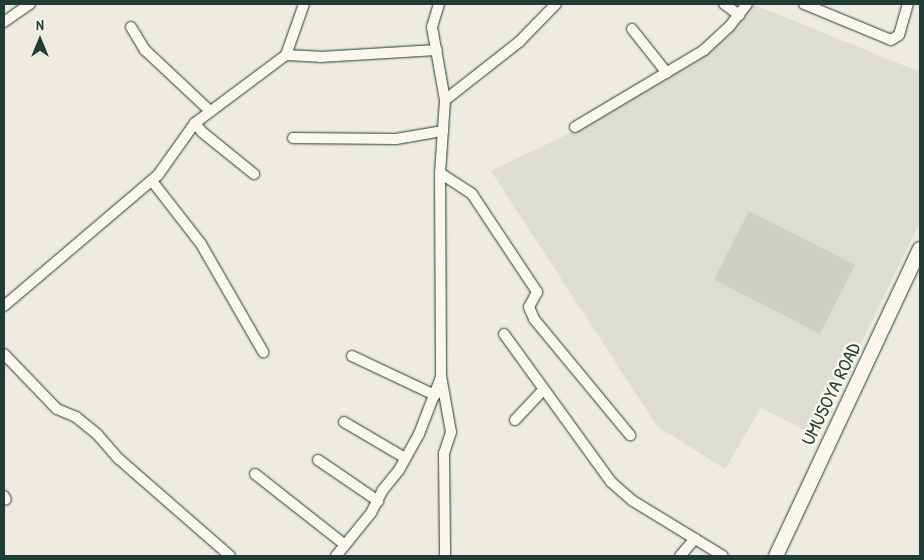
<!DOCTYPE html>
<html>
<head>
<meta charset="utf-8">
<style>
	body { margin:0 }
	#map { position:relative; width:924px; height:560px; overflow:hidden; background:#eeece1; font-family:"Patrick Hand",sans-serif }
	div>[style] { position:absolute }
	.built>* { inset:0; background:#ddddd2 }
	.green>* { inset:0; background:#cbcfc4; transform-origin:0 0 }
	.roads { filter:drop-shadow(0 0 1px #1f3d34) drop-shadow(0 0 1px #1f3d34) }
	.street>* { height:10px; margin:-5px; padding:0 5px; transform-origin:5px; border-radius:5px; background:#fbf7ec }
	.secondary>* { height:14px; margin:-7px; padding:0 7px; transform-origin:7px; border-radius:7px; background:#fbf7ec }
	span { translate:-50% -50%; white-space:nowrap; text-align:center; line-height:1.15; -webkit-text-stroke:5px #fbf7ec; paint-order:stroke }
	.street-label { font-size:19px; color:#1f3d34 }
	.frame { position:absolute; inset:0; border:5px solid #1f3d34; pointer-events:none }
	.north { position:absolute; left:15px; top:15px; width:50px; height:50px; -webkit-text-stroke:4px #fbf7ec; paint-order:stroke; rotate:0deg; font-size:14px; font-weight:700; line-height:20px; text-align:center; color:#1f3d34 }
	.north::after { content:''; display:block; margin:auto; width:18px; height:22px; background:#1f3d34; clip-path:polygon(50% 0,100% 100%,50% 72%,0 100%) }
</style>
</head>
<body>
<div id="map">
	<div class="built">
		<i style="clip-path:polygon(752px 4px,920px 72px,920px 222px,816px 436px,761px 408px,725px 469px,657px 426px,491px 171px,568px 134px,704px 56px,729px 35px)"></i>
	</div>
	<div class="green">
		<i style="left:749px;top:211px;width:119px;height:77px;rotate:27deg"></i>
	</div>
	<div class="roads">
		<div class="street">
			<i style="left:439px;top:4px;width:24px;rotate:107deg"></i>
			<i style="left:432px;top:27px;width:74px;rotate:79.9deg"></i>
			<i style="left:445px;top:100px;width:73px;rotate:93.9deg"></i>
			<i style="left:440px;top:173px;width:203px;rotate:89.7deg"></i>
			<i style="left:441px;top:376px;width:57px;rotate:79.9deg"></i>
			<i style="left:451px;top:432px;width:22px;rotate:108deg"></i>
			<i style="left:444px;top:453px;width:103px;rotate:89.4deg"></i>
			<i style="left:724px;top:4px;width:19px;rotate:36deg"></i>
			<i style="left:804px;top:4px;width:94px;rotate:22.5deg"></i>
			<i style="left:891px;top:40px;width:9px;rotate:-32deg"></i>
			<i style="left:899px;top:35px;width:32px;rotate:-74deg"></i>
			<i style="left:4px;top:22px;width:32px;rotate:-35deg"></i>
			<i style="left:131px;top:27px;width:27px;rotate:59deg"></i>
			<i style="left:145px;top:50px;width:89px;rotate:43.2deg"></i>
			<i style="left:632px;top:29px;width:56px;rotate:51.5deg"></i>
			<i style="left:286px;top:55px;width:34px;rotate:3deg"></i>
			<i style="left:320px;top:57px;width:117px;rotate:-3.4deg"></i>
			<i style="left:445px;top:100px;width:94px;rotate:-38.1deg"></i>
			<i style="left:519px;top:42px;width:53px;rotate:-45.8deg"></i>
			<i style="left:195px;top:123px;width:11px;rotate:52deg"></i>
			<i style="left:202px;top:132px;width:67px;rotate:38.9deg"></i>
			<i style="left:575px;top:127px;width:150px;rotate:-30.8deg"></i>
			<i style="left:704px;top:50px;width:34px;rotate:-43deg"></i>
			<i style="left:729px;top:27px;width:29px;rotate:-52deg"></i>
			<i style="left:293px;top:138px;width:103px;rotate:0.6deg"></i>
			<i style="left:396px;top:139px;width:48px;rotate:-9.7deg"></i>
			<i style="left:440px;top:173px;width:38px;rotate:33deg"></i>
			<i style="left:472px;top:194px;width:118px;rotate:56.4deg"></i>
			<i style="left:537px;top:292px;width:17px;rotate:118deg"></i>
			<i style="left:529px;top:307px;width:13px;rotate:67deg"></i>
			<i style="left:534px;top:319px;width:151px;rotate:50.4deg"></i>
			<i style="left:152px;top:181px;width:80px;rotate:52.1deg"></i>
			<i style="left:201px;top:244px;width:125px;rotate:60.1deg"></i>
			<i style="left:4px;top:306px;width:202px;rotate:-40.4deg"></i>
			<i style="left:158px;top:175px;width:64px;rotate:-54.6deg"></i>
			<i style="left:195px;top:123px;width:114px;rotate:-36.8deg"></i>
			<i style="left:286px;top:55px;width:54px;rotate:-70.6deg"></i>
			<i style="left:504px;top:334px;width:183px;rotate:54.1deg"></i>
			<i style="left:611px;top:482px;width:29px;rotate:41deg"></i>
			<i style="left:633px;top:501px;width:105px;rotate:31.4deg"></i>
			<i style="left:4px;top:354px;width:76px;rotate:46.1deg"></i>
			<i style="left:57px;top:409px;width:21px;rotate:23deg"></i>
			<i style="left:76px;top:417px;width:27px;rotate:39deg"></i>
			<i style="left:97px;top:434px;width:33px;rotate:49deg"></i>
			<i style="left:119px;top:459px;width:147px;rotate:41.1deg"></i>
			<i style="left:352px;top:356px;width:92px;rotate:25.2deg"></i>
			<i style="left:515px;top:420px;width:42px;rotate:-46.9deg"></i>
			<i style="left:344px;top:422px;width:71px;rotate:30.5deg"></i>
			<i style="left:318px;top:460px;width:73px;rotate:34.3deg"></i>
			<i style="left:255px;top:474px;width:113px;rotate:38.2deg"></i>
			<i style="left:4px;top:496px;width:4px;rotate:63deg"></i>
			<i style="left:336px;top:556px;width:55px;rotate:-50.9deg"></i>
			<i style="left:371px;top:513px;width:25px;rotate:-63deg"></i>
			<i style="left:382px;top:491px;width:27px;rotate:-51deg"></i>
			<i style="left:399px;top:470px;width:41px;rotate:-60.9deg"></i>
			<i style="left:419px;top:434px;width:61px;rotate:-68.9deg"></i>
			<i style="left:680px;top:556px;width:23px;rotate:-49deg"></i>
		</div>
		<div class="secondary">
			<i style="left:776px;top:556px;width:339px;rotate:-64.9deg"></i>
		</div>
	</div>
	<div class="street-label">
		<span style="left:831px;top:394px;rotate:-64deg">UMUSOYA ROAD</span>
	</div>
	<div class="frame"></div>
	<div class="north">N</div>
</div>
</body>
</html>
